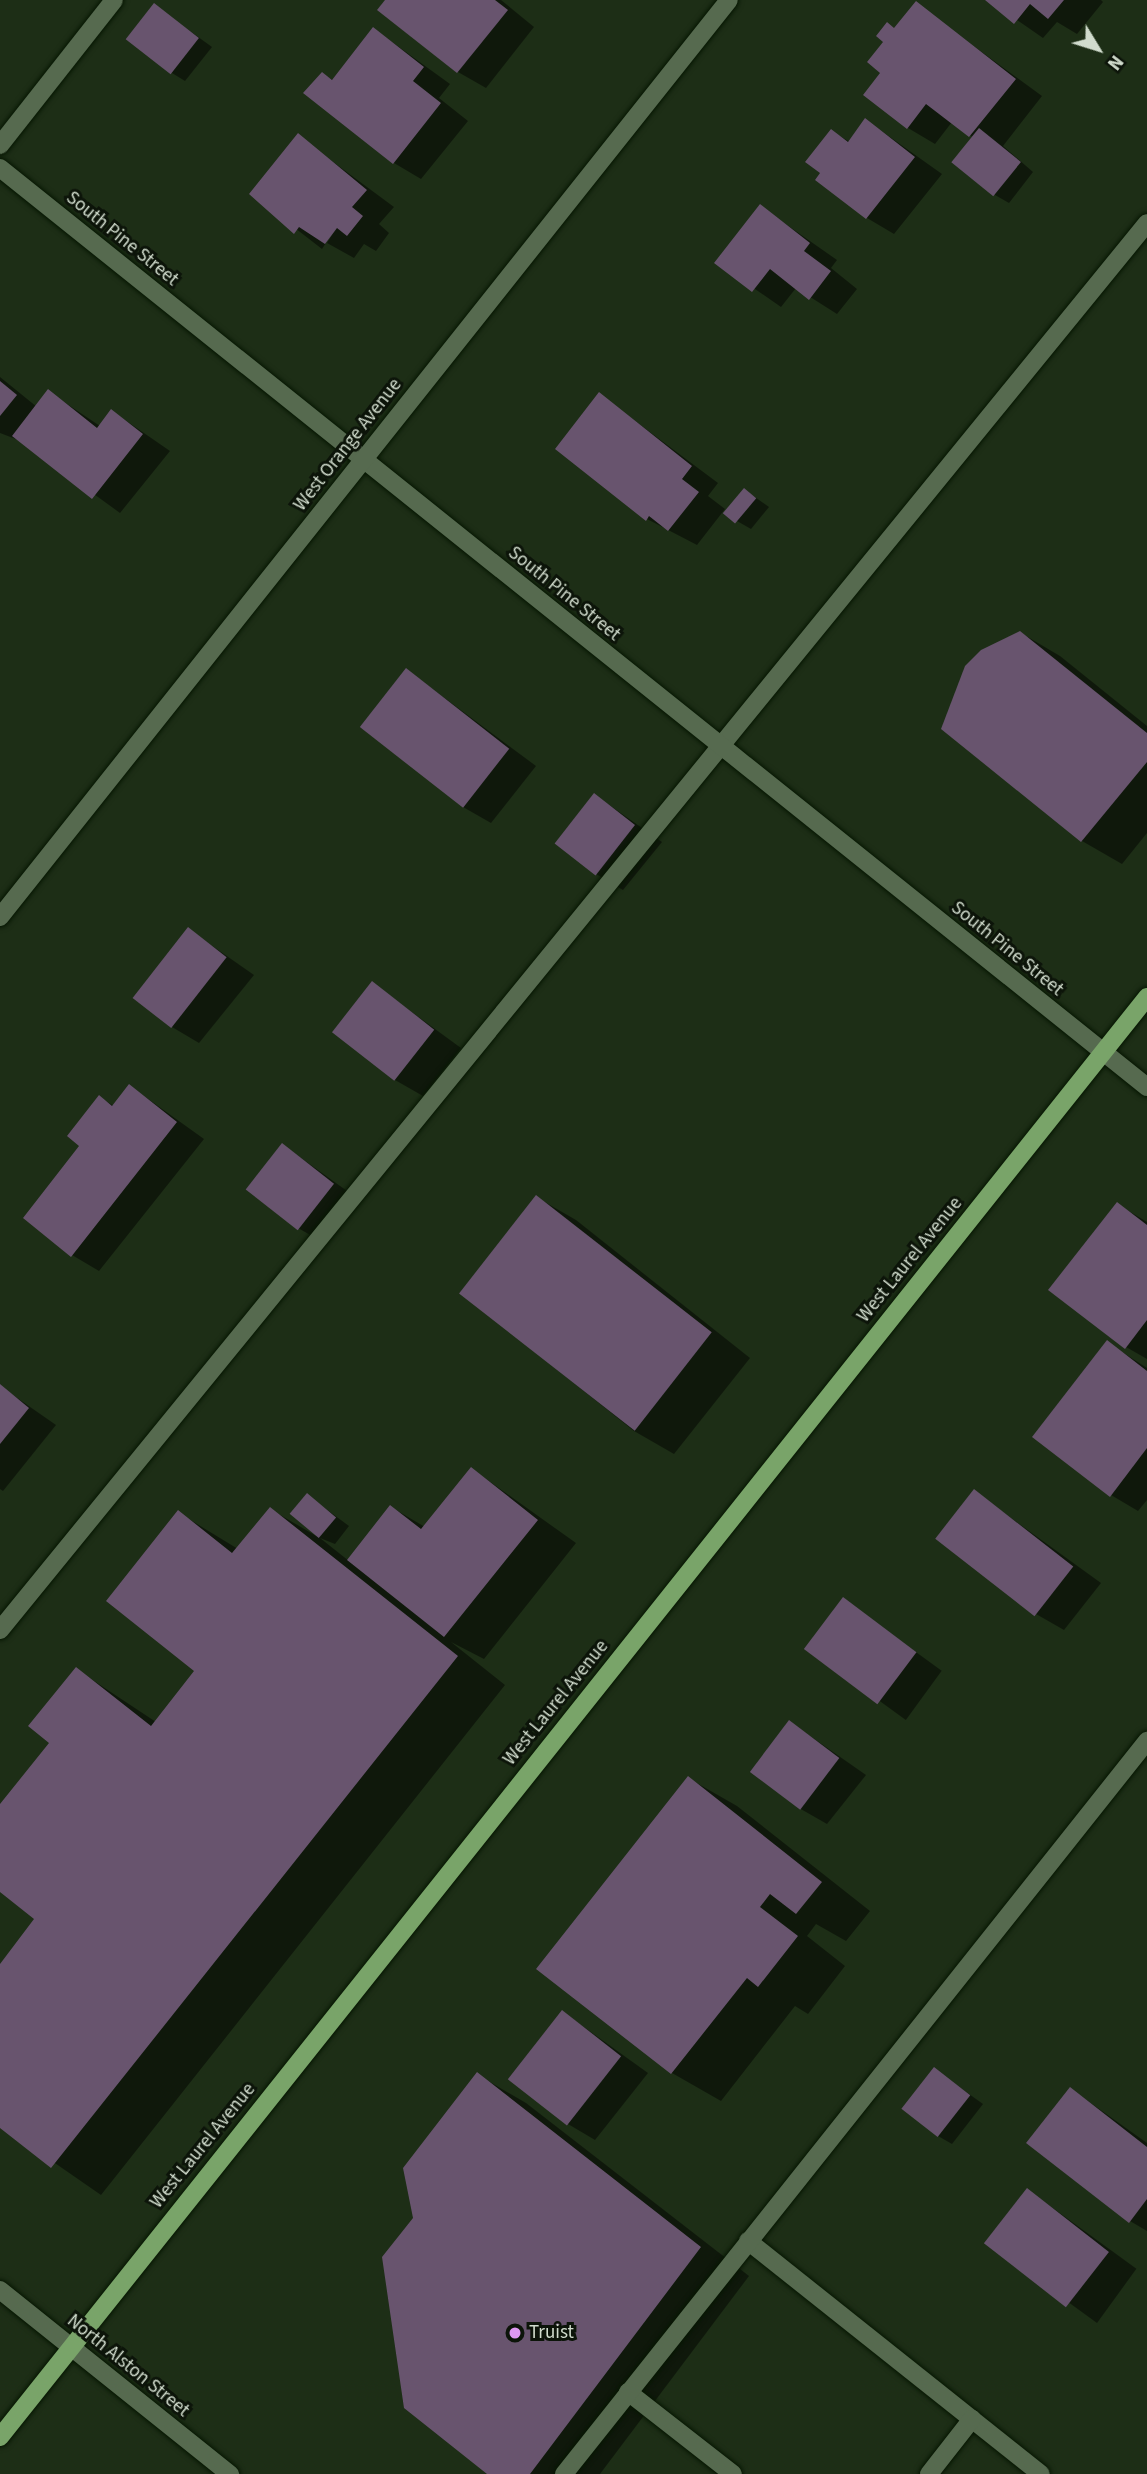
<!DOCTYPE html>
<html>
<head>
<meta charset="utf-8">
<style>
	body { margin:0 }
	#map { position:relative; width:1147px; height:2474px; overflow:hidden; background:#1d2e16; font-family:"Source Sans 3",sans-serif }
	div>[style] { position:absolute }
	.shadow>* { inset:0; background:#0007; transform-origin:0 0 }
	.building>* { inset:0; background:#68546e; transform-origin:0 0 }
	.roads { filter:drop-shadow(0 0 2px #061602) drop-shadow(0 0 2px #061602) }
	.lane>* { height:18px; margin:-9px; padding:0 9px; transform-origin:9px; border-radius:9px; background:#566a4f }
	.street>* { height:18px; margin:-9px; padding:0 9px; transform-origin:9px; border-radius:9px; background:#566a4f }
	.primary>* { height:18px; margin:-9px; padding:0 9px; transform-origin:9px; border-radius:9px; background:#79a469 }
	.dots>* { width:19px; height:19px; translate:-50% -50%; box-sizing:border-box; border:4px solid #0c1409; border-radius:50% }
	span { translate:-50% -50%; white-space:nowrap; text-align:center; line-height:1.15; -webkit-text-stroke:6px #0c1409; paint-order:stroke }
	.street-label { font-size:19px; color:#d1dccd }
	.poi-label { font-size:19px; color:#d1dccd }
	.left { translate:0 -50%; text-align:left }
	.north { position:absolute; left:1063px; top:14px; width:70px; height:70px; -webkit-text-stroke:5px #0c1409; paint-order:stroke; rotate:128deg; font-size:19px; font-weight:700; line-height:28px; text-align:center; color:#d1dccd }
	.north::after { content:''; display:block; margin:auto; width:24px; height:32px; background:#d1dccd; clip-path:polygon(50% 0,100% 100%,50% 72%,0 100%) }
</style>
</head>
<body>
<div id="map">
	<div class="shadow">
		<i style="clip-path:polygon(388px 0,501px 0,534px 27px,486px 88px,458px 72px)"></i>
		<i style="clip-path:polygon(988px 0,1101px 0,1103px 2px,1077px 34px,1057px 22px,1043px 38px)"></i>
		<i style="clip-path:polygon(916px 4px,1042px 96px,1003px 146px,1033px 172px,1009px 203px,995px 195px,974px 138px,952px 122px,935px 144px,908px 128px,883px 72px,896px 29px)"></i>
		<i style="clip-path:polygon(154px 5px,212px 47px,185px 81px,172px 73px)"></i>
		<i style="clip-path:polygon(374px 29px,450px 84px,439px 98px,468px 121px,421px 179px,394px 163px,322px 74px,333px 80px)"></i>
		<i style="clip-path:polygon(866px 120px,942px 174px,894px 234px,867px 218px,823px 172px,831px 131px,850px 142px)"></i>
		<i style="clip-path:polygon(298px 136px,394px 207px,379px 224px,389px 233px,376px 251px,364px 244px,354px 258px,327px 243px,341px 220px,322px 249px,251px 194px)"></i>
		<i style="clip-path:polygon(760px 206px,837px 260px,831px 268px,857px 289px,837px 314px,796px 288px,781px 307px,716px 262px)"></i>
		<i style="clip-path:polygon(0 377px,37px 407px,49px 392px,100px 426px,112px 411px,170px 451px,120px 513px,21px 441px,0 433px)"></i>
		<i style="clip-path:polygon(599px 394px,718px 483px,708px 496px,725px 509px,697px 545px,647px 519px)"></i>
		<i style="clip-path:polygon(745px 490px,769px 507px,751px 529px,737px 521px)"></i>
		<i style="clip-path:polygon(1021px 633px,1060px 656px,1147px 726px,1147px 833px,1122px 864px,1082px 841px,943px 728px)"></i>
		<i style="clip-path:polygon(407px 670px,536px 766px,491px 823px,463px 807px)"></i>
		<i style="clip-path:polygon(595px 795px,662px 842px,623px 890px,596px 874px)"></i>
		<i style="clip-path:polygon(188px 929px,254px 975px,199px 1043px,172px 1027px)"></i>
		<i style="clip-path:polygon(372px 983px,461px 1048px,423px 1096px,395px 1080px)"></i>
		<i style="clip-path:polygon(130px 1086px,204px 1139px,99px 1271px,72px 1255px,82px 1146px,99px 1097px,114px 1106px)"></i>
		<i style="clip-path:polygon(283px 1145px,361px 1201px,326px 1244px,298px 1228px)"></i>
		<i style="clip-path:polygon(536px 1197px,576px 1220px,750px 1358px,674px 1454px,634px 1431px,461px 1293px)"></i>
		<i style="clip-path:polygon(1117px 1204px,1147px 1222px,1147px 1359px,1126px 1347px)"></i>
		<i style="clip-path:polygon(1108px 1343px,1147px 1368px,1147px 1500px,1138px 1511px,1111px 1495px)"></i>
		<i style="clip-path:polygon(0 1386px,56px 1425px,3px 1491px,0 1489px)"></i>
		<i style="clip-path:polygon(472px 1469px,576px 1543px,484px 1659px,451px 1642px,505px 1685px,101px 2195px,0 2125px,0 1966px,37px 1919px,0 1890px,0 1807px,51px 1743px,76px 1669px,156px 1722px,197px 1671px,179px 1513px,238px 1549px,270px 1509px,318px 1537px,307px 1495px,349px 1526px,335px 1544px,320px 1538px,349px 1561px,391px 1507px,425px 1527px)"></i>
		<i style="clip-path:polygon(975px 1492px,1101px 1583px,1064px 1630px,1036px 1614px)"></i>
		<i style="left:843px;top:1599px;width:122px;height:61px;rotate:36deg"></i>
		<i style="clip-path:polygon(790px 1722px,866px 1775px,827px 1824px,799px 1808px)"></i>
		<i style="clip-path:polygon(688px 1778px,737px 1806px,870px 1911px,846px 1941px,816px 1924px,807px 1936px,845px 1966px,808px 2014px,795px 2006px,721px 2101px,672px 2073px,539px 1969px)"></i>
		<i style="clip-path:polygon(563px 2012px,648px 2073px,595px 2140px,568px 2124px)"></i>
		<i style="clip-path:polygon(934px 2069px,983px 2104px,952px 2144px,938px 2136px)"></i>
		<i style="clip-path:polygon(478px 2075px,526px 2103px,749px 2276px,600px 2474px,490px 2474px,415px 2218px)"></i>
		<i style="clip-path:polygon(1071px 2089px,1147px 2143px,1147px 2231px,1130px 2221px)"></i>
		<i style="left:1028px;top:2190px;width:134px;height:67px;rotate:36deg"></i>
	</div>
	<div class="building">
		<i style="clip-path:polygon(385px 0,495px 0,508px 10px,457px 73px,377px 10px)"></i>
		<i style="clip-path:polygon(985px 0,1064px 0,1048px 19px,1030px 4px,1014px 24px)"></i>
		<i style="clip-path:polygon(916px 1px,1016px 79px,969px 137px,926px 104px,907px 129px,863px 95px,880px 73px,867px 62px,883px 42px,876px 36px,887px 22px,894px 28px)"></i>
		<i style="left:154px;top:3px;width:57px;height:46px;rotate:38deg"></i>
		<i style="clip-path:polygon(373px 27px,424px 67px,413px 81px,441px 103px,393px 164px,303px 93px,322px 72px,332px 80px)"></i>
		<i style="clip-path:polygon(865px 118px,915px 157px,866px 219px,815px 180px,820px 173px,805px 162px,831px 129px,848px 142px)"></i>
		<i style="left:979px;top:128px;width:54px;height:44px;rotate:39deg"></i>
		<i style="clip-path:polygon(298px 133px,367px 190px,352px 207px,363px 216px,347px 236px,337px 228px,325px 244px,299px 227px,294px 234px,249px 194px)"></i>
		<i style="clip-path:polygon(760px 204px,810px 243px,804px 251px,831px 271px,809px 300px,770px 269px,752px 292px,714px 263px)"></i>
		<i style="clip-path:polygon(0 381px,17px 395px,0 416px)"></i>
		<i style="clip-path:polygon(48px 389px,97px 428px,111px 409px,143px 434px,92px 499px,12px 436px)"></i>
		<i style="clip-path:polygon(599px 392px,692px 466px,682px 479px,699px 492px,668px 531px,649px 516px,646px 521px,555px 449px)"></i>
		<i style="left:744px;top:488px;width:16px;height:33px;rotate:40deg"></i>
		<i style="clip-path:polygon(1020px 631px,1147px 733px,1147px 762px,1081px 842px,941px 729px,965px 666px,981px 650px)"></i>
		<i style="left:406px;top:668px;width:131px;height:75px;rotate:38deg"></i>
		<i style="left:594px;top:793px;width:52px;height:64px;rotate:38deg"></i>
		<i style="left:188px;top:927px;width:49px;height:90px;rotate:38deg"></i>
		<i style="left:372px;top:981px;width:79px;height:65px;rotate:38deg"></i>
		<i style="clip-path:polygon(129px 1084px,177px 1122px,71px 1257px,23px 1218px,79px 1146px,67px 1136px,99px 1095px,112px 1106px)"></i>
		<i style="left:282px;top:1143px;width:66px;height:59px;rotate:38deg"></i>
		<i style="left:536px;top:1195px;width:223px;height:125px;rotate:38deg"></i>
		<i style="clip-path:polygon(1117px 1202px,1147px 1225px,1147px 1320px,1125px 1349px,1048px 1290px)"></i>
		<i style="clip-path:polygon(1107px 1340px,1147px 1371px,1147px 1448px,1110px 1497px,1032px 1437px)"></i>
		<i style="clip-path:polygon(0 1384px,29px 1408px,0 1444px)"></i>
		<i style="clip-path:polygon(471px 1467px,538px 1520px,444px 1637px,347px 1560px,390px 1505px,421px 1529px)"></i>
		<i style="left:974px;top:1489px;width:126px;height:63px;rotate:38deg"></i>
		<i style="left:307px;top:1493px;width:38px;height:27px;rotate:40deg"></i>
		<i style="clip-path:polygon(270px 1507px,458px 1656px,51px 2168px,0 2128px,0 1964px,34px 1919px,0 1892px,0 1804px,49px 1743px,28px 1726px,76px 1667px,151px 1726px,194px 1671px,106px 1601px,178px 1510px,232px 1553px)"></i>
		<i style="left:843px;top:1597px;width:92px;height:65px;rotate:37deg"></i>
		<i style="left:789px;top:1720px;width:63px;height:65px;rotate:37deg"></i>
		<i style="clip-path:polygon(688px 1776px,822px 1882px,796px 1914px,770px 1894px,760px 1907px,798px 1936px,758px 1987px,747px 1978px,671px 2074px,536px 1969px)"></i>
		<i style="left:562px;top:2010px;width:75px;height:88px;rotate:38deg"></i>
		<i style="left:934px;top:2067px;width:46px;height:53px;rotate:38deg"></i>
		<i style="clip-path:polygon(477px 2072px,701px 2247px,530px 2474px,487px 2474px,404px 2408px,382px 2257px,413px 2218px,403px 2168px)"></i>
		<i style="clip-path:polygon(1070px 2087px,1147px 2147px,1147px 2199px,1129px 2223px,1026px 2143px)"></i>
		<i style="left:1027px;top:2188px;width:104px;height:70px;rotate:38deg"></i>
	</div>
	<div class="roads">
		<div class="lane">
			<i style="left:0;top:145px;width:184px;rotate:-51.8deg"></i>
			<i style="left:0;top:1630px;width:1815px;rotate:-50.81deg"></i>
			<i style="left:748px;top:2241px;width:374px;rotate:38.5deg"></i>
			<i style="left:628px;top:2392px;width:133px;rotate:38deg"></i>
			<i style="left:564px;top:2474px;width:937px;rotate:-51.5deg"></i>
			<i style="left:929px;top:2474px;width:70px;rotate:-52deg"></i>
		</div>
		<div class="street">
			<i style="left:0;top:168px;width:1470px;rotate:38.7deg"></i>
			<i style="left:0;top:917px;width:1171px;rotate:-51.52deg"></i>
			<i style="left:0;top:2290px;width:295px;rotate:38.7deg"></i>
		</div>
		<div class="primary">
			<i style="left:0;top:2437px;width:1841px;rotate:-51.46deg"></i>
		</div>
	</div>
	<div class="dots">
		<i style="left:515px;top:2333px;background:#de98f2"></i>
	</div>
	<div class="street-label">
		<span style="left:122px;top:239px;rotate:39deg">South Pine Street</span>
		<span style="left:348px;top:445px;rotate:-52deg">West Orange Avenue</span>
		<span style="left:564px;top:594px;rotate:39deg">South Pine Street</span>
		<span style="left:1007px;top:949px;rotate:39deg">South Pine Street</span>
		<span style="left:910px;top:1260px;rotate:-51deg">West Laurel Avenue</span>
		<span style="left:556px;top:1703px;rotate:-51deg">West Laurel Avenue</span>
		<span style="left:203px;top:2146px;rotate:-51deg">West Laurel Avenue</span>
		<span style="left:128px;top:2366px;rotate:39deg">North Alston Street</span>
	</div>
	<div class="poi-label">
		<span class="left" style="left:529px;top:2333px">Truist</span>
	</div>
	<div class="north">N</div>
</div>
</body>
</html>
